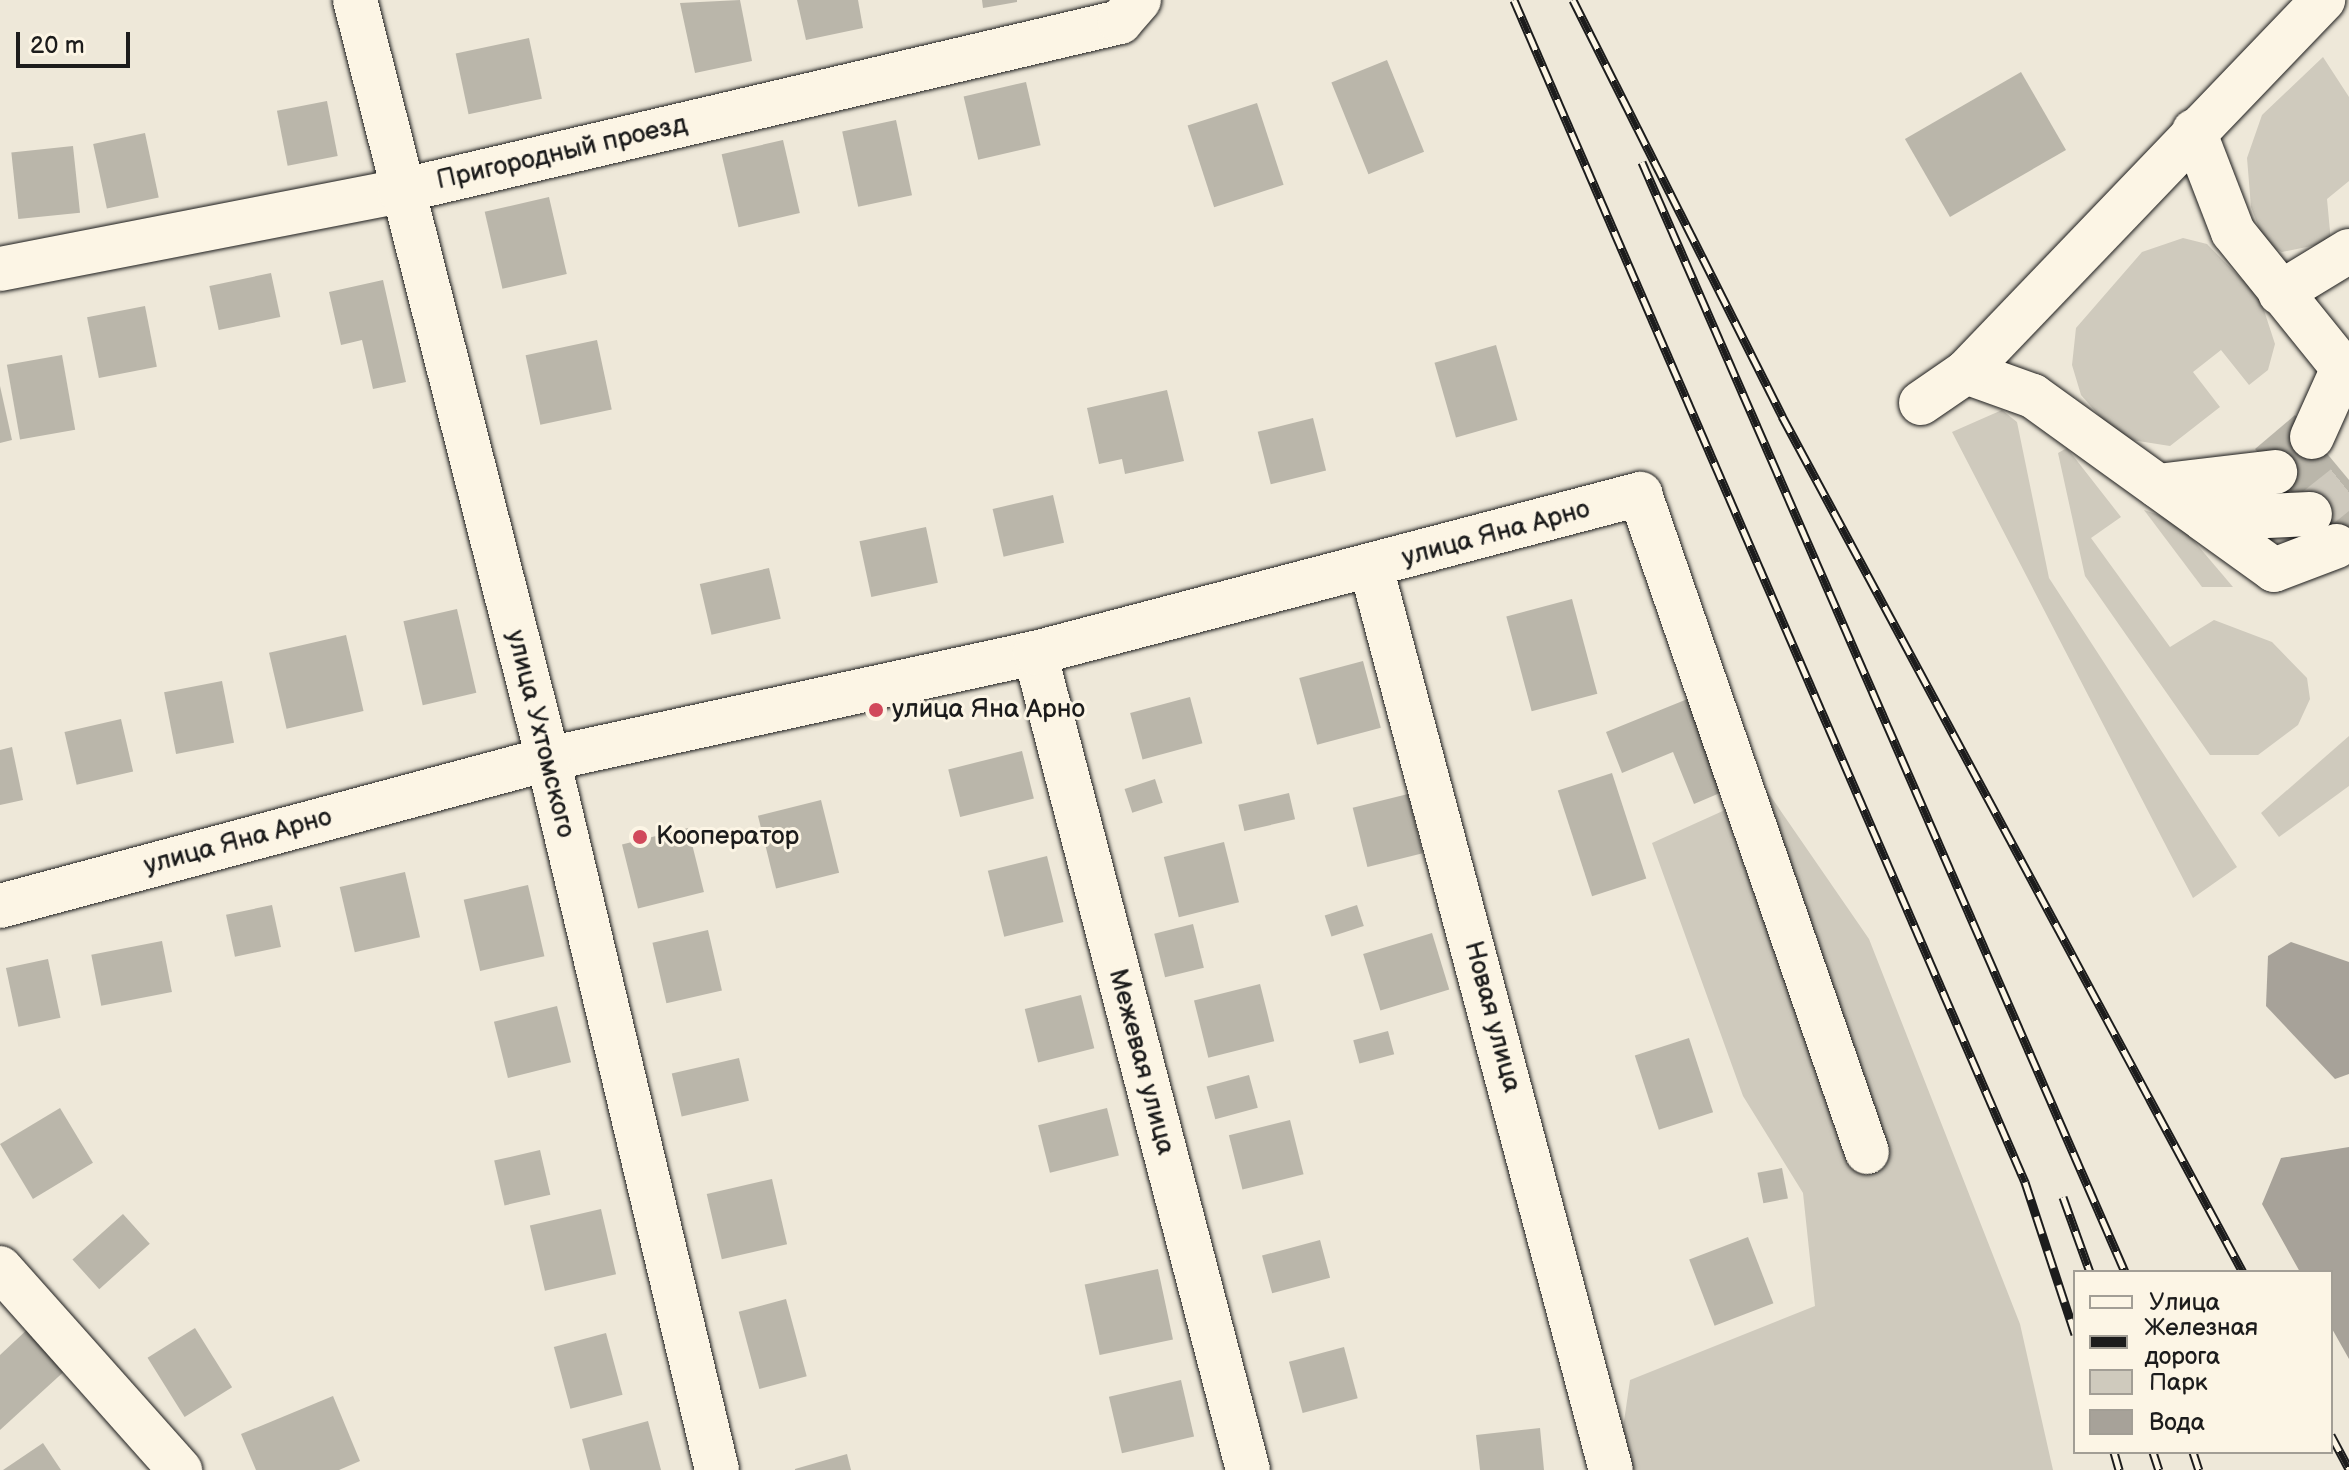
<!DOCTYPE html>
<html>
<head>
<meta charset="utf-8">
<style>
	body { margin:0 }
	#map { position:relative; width:2349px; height:1470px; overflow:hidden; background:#eee8d9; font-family:"Balsamiq Sans",sans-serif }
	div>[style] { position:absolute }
	.green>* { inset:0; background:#cfcabd }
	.water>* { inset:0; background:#a7a299 }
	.building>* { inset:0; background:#bab6aa; transform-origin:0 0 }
	.minor-tunnel>* { height:44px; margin-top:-22px; transform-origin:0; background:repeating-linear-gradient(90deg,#cec9bd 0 44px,transparent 0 66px) }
	.roads { filter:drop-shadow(0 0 2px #1c1c1c) drop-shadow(0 0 2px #1c1c1c) }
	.minor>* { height:44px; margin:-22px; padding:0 22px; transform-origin:22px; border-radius:22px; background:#fcf5e5 }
	.major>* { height:44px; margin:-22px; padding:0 22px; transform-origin:22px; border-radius:22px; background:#fcf5e5 }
	.rail>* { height:9px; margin-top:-4.5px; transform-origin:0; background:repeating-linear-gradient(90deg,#fcf5e5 0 18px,#1c1c1c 0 36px); box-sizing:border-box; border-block:2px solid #1c1c1c }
	.dots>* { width:22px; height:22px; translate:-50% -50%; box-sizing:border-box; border:4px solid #fcf5e5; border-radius:50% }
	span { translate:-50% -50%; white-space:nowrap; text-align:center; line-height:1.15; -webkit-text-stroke:6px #fcf5e5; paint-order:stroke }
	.street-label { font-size:26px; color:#1c1c1c }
	.poi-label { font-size:26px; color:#1c1c1c }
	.left { translate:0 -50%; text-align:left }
	.legend { position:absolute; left:2073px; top:1270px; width:260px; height:184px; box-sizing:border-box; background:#fcf5e5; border:2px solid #a29e95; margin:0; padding:10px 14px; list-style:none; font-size:24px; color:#1c1c1c }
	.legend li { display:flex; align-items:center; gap:16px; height:40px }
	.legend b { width:40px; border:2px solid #a29e95 }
	.scale { position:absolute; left:16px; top:32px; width:114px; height:36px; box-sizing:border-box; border:4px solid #1c1c1c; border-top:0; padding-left:10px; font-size:24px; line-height:28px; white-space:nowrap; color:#1c1c1c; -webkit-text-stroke:6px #fcf5e5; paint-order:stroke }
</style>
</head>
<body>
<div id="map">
	<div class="green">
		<i style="clip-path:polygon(2323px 57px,2349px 97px,2349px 181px,2327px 199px,2331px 242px,2282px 252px,2265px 244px,2251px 207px,2247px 158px,2262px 115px)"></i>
		<i style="clip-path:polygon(2183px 238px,2207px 244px,2260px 298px,2275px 344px,2268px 370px,2249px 385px,2221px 350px,2193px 372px,2220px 407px,2170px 446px,2119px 438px,2081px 395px,2072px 365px,2076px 328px,2142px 252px)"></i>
		<i style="clip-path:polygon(2002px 410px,2017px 422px,2049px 578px,2237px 867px,2193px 898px,1952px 432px)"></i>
		<i style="clip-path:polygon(2067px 448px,2121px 517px,2091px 538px,2170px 647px,2214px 620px,2272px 642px,2307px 678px,2310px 699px,2298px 725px,2258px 755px,2210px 755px,2085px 576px,2058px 453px)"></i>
		<i style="clip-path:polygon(2144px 510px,2177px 521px,2233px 587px,2202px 587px)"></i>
		<i style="clip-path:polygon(2349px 736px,2349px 786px,2279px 837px,2261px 813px)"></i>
		<i style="clip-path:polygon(1767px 791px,1869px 939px,2020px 1324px,2053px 1470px,1617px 1470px,1630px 1380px,1815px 1306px,1803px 1193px,1743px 1096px,1652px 843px)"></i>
	</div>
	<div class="water">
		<i style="clip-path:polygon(2291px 942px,2349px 962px,2349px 1074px,2335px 1079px,2266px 1006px,2268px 956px)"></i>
		<i style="clip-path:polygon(2349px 1147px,2349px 1359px,2331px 1327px,2331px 1272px,2300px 1272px,2262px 1204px,2281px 1158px)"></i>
	</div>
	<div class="building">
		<i style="clip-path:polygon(740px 0,752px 61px,695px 73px,680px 3px)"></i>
		<i style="clip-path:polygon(797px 0,858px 0,863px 28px,806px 40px)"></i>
		<i style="clip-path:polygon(982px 0,1017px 0,1017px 2px,983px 8px)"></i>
		<i style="left:529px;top:38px;width:62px;height:75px;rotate:78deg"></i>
		<i style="left:1387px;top:60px;width:99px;height:60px;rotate:68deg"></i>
		<i style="left:2021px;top:72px;width:90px;height:134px;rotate:60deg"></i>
		<i style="left:1026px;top:82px;width:65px;height:64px;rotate:77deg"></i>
		<i style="left:327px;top:101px;width:56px;height:51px;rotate:79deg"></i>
		<i style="left:1257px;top:103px;width:86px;height:73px;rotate:72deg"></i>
		<i style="left:896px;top:120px;width:77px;height:55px;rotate:78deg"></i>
		<i style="left:145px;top:133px;width:66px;height:53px;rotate:78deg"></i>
		<i style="left:783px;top:140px;width:75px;height:63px;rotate:77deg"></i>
		<i style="left:73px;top:146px;width:67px;height:62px;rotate:84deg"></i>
		<i style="left:549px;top:197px;width:79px;height:66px;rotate:77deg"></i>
		<i style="left:271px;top:273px;width:45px;height:63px;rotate:78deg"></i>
		<i style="clip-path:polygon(383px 280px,406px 382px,373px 389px,362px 340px,341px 345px,329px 292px)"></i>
		<i style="left:145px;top:306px;width:62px;height:59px;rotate:79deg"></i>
		<i style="left:597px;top:340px;width:71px;height:73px;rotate:78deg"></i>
		<i style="left:1496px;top:345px;width:78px;height:64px;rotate:74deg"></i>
		<i style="left:62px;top:355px;width:76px;height:56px;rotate:80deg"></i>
		<i style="clip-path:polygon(0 386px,12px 440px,0 443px)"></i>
		<i style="clip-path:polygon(1167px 390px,1184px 461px,1125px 474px,1122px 459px,1099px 464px,1087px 408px)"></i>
		<i style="clip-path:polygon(2295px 415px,2349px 480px,2349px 560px,2255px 449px)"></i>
		<i style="left:1313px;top:418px;width:54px;height:57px;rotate:76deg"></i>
		<i style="left:1053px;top:495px;width:49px;height:62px;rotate:77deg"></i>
		<i style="left:926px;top:527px;width:57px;height:68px;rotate:78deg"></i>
		<i style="left:769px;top:568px;width:52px;height:71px;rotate:77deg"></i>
		<i style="left:1572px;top:599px;width:98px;height:68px;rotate:75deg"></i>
		<i style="left:457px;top:609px;width:86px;height:55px;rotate:77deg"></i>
		<i style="left:346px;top:635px;width:78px;height:79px;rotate:77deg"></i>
		<i style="left:1363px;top:661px;width:69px;height:66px;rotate:75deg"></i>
		<i style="left:222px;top:681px;width:63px;height:59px;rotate:79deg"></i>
		<i style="left:1190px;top:697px;width:48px;height:62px;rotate:75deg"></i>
		<i style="clip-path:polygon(1690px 698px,1727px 790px,1694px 804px,1673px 752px,1622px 773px,1606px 732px)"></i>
		<i style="left:121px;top:719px;width:54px;height:58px;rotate:77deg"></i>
		<i style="clip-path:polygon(12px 747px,23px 800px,0 805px,0 750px)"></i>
		<i style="left:1022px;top:751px;width:49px;height:76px;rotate:76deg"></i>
		<i style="left:1612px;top:773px;width:111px;height:57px;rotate:72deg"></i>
		<i style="left:1155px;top:779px;width:25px;height:32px;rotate:72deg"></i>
		<i style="left:1289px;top:793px;width:27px;height:52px;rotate:77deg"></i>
		<i style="left:1408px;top:794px;width:61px;height:57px;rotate:76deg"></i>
		<i style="left:821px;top:800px;width:75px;height:65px;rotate:76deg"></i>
		<i style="left:688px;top:828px;width:66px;height:68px;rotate:76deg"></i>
		<i style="left:1224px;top:842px;width:62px;height:62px;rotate:76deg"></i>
		<i style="left:1047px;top:856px;width:68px;height:61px;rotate:76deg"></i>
		<i style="left:405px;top:872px;width:67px;height:67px;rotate:77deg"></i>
		<i style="left:528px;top:885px;width:73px;height:66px;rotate:77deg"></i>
		<i style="left:272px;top:905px;width:43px;height:47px;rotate:78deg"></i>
		<i style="left:1357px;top:905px;width:22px;height:34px;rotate:72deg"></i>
		<i style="left:1193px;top:924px;width:45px;height:40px;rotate:76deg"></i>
		<i style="left:708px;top:930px;width:62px;height:57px;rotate:77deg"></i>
		<i style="left:1432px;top:933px;width:59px;height:72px;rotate:73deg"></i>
		<i style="left:162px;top:941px;width:52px;height:72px;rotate:79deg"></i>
		<i style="left:48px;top:959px;width:60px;height:43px;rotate:78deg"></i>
		<i style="left:1260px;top:984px;width:59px;height:68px;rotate:76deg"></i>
		<i style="left:1081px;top:995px;width:55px;height:58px;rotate:76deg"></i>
		<i style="left:557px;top:1006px;width:58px;height:65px;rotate:76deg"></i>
		<i style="left:1388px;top:1031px;width:24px;height:36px;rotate:75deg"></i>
		<i style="left:1689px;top:1038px;width:78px;height:57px;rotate:72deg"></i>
		<i style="left:739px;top:1058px;width:44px;height:69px;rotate:77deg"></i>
		<i style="left:1249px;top:1075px;width:34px;height:44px;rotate:75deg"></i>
		<i style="left:60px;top:1108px;width:64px;height:70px;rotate:59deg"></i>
		<i style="left:1107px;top:1108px;width:49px;height:71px;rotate:76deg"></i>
		<i style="left:1290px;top:1120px;width:56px;height:63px;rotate:76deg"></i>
		<i style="left:540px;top:1150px;width:46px;height:47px;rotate:77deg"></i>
		<i style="left:1782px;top:1168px;width:31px;height:25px;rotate:79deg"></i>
		<i style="left:772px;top:1179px;width:67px;height:67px;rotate:77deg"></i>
		<i style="left:601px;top:1209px;width:67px;height:73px;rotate:77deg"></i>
		<i style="left:123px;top:1214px;width:40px;height:68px;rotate:48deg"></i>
		<i style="left:1748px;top:1237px;width:71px;height:63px;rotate:69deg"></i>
		<i style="left:1320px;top:1240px;width:39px;height:60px;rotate:75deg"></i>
		<i style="left:1158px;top:1269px;width:72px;height:75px;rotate:78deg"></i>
		<i style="left:786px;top:1299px;width:80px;height:49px;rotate:75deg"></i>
		<i style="clip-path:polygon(31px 1326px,69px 1367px,0 1430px,0 1355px)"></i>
		<i style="left:195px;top:1328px;width:70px;height:56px;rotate:58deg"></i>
		<i style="left:606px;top:1333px;width:64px;height:54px;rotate:75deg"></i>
		<i style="left:1344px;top:1347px;width:53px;height:57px;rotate:75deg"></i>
		<i style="left:1181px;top:1380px;width:58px;height:74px;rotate:77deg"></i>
		<i style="clip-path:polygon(333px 1396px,360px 1461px,339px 1470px,256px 1470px,241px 1434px)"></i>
		<i style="clip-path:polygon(648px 1421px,661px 1470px,590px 1470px,582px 1439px)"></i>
		<i style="clip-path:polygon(1540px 1428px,1544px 1470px,1480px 1470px,1476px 1435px)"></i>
		<i style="clip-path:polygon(43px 1443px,61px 1470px,3px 1470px)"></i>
		<i style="clip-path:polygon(847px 1454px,851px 1470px,795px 1470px,795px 1469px)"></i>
	</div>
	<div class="minor-tunnel">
		<i style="left:2310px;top:514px;width:50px;rotate:-38.5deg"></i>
	</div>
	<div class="roads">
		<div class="minor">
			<i style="left:2194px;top:131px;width:108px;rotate:68.9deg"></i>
			<i style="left:2233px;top:232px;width:185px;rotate:51.1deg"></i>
			<i style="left:0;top:269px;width:408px;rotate:-11deg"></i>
			<i style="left:400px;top:191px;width:740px;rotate:-13.21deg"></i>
			<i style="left:1120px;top:22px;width:29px;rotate:-49deg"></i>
			<i style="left:2280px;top:293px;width:81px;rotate:-31.3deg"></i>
			<i style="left:1966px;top:372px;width:71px;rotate:19.7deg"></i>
			<i style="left:2033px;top:396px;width:297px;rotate:35.8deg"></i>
			<i style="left:2274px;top:570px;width:67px;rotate:-20.9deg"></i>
			<i style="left:1921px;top:403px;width:55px;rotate:-34.6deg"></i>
			<i style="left:1966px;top:372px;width:516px;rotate:-46.18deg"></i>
			<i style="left:2312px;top:437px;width:76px;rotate:-65.8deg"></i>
			<i style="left:2158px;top:486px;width:118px;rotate:-6.8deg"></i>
			<i style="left:2204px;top:519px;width:106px;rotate:-2.7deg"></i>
			<i style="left:1371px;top:567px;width:934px;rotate:75.12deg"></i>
			<i style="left:1035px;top:653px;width:844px;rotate:75.39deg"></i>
			<i style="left:0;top:1268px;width:271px;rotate:48.3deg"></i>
			<i style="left:717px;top:1470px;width:731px;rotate:-103.37deg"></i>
			<i style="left:548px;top:759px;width:498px;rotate:-12.3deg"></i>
			<i style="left:1035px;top:653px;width:626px;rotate:-14.72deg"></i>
			<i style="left:1640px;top:494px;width:696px;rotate:70.97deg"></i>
		</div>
		<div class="major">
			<i style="left:0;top:906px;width:567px;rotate:-15.02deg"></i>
			<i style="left:548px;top:759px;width:783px;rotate:-104.27deg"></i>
		</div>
	</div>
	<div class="rail">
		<i style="left:1514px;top:0;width:1288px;rotate:66.62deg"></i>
		<i style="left:2025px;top:1182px;width:160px;rotate:71.8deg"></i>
		<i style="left:1573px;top:0;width:466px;rotate:63.3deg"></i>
		<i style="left:1782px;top:416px;width:972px;rotate:61.7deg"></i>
		<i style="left:1642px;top:162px;width:1211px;rotate:66.48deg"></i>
		<i style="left:2063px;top:1197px;width:80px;rotate:70.2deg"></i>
		<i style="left:2331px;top:1435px;width:38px;rotate:62deg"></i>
		<i style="left:2114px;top:1452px;width:19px;rotate:74deg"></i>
		<i style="left:2153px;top:1452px;width:19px;rotate:72deg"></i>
		<i style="left:2193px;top:1452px;width:19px;rotate:72deg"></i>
	</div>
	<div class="dots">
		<i style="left:876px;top:710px;background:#d1495b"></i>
		<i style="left:640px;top:837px;background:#d1495b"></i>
	</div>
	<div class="street-label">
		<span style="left:562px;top:153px;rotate:-13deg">Пригородный проезд</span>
		<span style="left:1496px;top:534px;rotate:-15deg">улица Яна Арно</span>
		<span style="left:540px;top:734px;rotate:76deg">улица Ухтомского</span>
		<span style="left:238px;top:842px;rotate:-15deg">улица Яна Арно</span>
		<span style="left:1492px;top:1017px;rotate:75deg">Новая улица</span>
		<span style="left:1141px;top:1062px;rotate:75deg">Межевая улица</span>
	</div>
	<div class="poi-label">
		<span class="left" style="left:892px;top:710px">улица Яна Арно</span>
		<span class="left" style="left:656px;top:837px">Кооператор</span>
	</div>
	<ul class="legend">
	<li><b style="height:10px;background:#fcf5e5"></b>Улица</li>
	<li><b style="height:10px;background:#1c1c1c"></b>Железная дорога</li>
	<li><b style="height:22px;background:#cfcabd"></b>Парк</li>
	<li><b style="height:22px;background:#a7a299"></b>Вода</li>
	</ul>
	<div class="scale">20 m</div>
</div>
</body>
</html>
